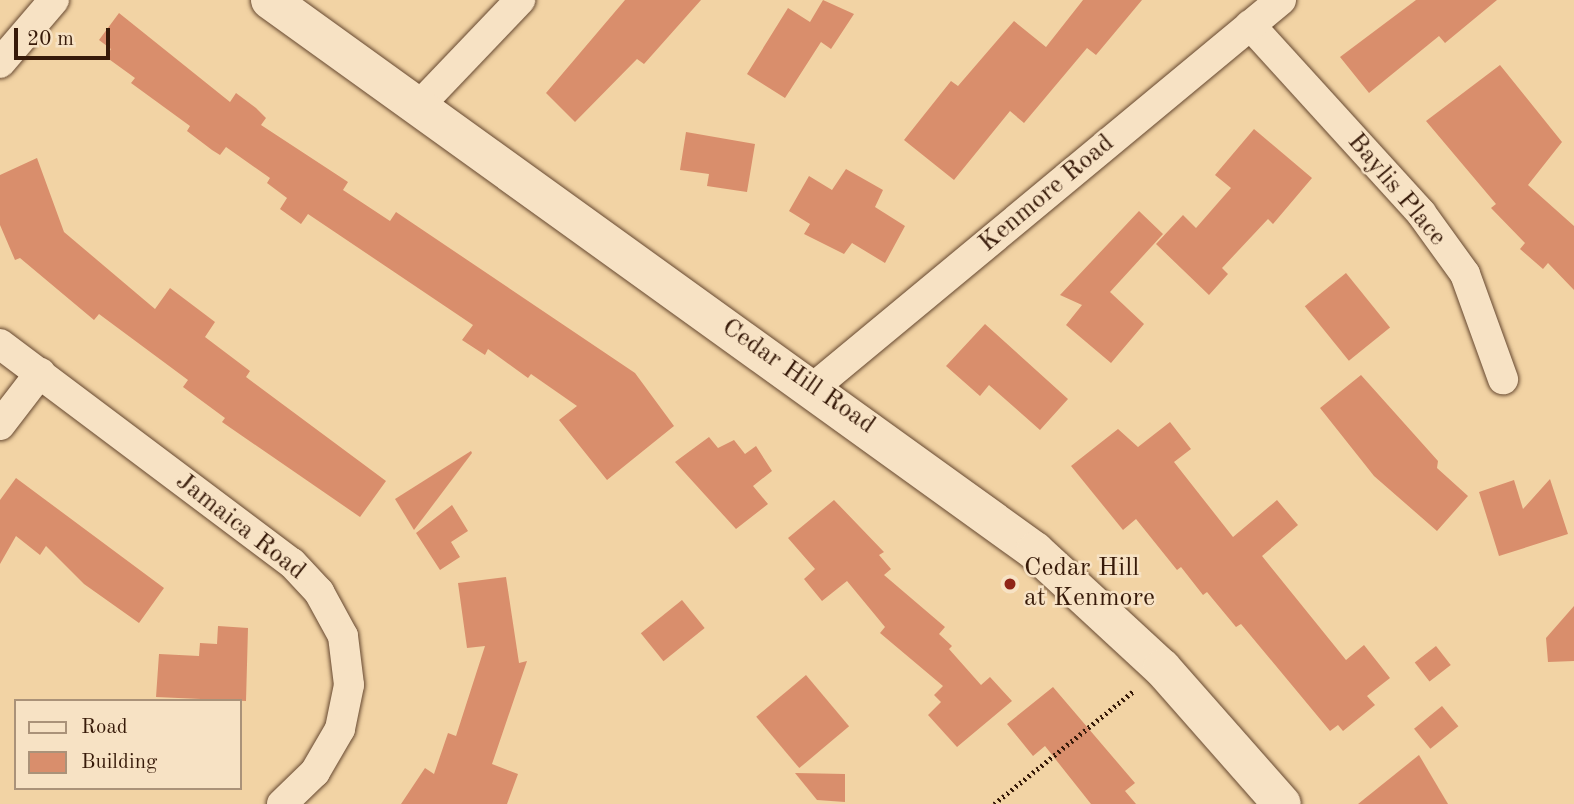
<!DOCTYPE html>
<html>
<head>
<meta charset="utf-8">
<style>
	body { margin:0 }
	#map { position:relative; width:1574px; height:804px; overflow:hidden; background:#f2d3a4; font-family:"Old Standard TT",serif }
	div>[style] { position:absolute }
	.building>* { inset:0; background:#d98e6c; transform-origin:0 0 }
	.path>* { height:4.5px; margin-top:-2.25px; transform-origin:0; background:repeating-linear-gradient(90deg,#371a09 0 2px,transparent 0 5.5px) }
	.roads { filter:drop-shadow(0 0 2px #664830) drop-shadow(0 0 2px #664830) }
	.street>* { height:30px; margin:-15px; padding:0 15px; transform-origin:15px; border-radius:15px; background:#f7e2c4 }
	.secondary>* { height:38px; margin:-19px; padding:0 19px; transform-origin:19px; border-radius:19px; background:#f7e2c4 }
	.dots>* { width:19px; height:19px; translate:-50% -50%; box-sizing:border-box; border:4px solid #f7e2c4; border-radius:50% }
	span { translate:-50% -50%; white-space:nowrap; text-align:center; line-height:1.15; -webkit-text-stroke:5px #f7e2c4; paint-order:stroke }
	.street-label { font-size:26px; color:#371a09 }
	.poi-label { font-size:26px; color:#371a09 }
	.left { translate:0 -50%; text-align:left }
	.legend { position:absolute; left:14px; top:699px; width:228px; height:91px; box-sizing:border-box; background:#f7e2c4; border:2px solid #aa9279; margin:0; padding:9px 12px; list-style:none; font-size:21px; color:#371a09 }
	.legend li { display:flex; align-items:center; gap:14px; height:35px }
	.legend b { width:35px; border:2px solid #aa9279 }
	.scale { position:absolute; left:14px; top:28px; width:96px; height:32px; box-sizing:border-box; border:4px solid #371a09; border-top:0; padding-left:9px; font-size:21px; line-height:24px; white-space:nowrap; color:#371a09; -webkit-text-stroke:5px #f7e2c4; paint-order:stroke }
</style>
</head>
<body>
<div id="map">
	<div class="building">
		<i style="clip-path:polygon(625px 0,701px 0,644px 64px,637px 59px,575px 122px,546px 93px)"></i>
		<i style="clip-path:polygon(823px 0,854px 14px,831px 49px,821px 42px,785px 98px,747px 74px,788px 8px,810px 22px)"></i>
		<i style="clip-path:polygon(1083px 0,1142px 0,1096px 55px,1087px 48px,1024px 123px,1010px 111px,954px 180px,904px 140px,951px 81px,958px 86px,1014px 21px,1046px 47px)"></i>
		<i style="clip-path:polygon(1416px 0,1497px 0,1445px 43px,1439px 36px,1369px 93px,1340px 57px)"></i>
		<i style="clip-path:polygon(119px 13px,230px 102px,236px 93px,256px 108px,266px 118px,261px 125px,348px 182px,343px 190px,390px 221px,396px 212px,635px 373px,674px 426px,607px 480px,559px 420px,577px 406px,531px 374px,528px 378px,488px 349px,485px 355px,462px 340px,473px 325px,308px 214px,301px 224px,280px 209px,287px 198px,267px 183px,270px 178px,226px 147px,220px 155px,212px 150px,187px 131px,190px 126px,131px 83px,135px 78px,106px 57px,111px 49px,99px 40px)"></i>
		<i style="clip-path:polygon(1500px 65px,1562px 142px,1528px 185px,1574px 226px,1574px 290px,1548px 263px,1543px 269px,1520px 249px,1525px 243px,1491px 208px,1496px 204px,1426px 121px)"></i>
		<i style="clip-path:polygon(1254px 129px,1312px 178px,1273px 224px,1268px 219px,1222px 268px,1228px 274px,1209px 295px,1156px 244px,1183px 215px,1196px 228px,1231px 188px,1215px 175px)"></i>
		<i style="clip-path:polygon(686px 132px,755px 144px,747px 192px,707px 186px,709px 174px,680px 170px)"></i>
		<i style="clip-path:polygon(37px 158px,64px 232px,155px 309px,170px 288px,215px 322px,205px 337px,250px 371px,246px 377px,386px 481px,360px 517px,222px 422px,225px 418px,183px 387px,188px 380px,99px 314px,94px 320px,20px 258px,15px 260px,0 225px,0 175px)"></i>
		<i style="clip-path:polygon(846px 169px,883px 190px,875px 207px,905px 226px,885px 263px,852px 243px,844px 254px,804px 234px,810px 224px,789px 211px,809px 176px,832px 190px)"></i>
		<i style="clip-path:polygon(1139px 211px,1163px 234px,1110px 292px,1144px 324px,1111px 363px,1066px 325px,1082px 305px,1060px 295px)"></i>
		<i style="left:1346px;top:273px;width:70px;height:53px;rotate:51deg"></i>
		<i style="clip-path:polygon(985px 324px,1068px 399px,1040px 430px,989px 385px,980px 396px,946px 366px)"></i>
		<i style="clip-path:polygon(1361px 375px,1438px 461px,1437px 468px,1468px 496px,1437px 531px,1374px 476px,1320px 408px)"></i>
		<i style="clip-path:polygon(1170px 422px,1191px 449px,1174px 462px,1233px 537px,1277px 500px,1298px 525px,1262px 556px,1346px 660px,1364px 645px,1390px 678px,1367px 696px,1375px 705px,1343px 731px,1338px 725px,1330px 731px,1241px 624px,1236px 627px,1207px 592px,1203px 595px,1181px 567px,1177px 570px,1136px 519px,1123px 530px,1071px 466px,1118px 429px,1138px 447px)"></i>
		<i style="clip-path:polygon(709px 437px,718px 448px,734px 440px,745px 454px,756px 446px,772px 471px,753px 486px,768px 504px,736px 529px,675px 462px)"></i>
		<i style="clip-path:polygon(471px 451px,472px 453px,414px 530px,395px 499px)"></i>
		<i style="clip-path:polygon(16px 478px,164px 588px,139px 623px,84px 584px,46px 546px,40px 555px,16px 536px,0 564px,0 500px)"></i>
		<i style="clip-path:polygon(1550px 479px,1568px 534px,1499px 556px,1479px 492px,1514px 480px,1523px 509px)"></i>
		<i style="clip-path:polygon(834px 500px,884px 552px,879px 555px,891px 569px,884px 575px,945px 627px,939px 634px,952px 646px,949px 649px,981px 685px,990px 677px,1012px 701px,957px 747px,928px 715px,941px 702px,934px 695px,943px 686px,880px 633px,885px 627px,847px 581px,822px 601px,804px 579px,815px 569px,788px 538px)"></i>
		<i style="clip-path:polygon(452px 505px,468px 531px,451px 542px,460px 557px,440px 570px,416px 533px)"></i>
		<i style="clip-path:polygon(506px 577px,519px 663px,527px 661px,492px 764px,518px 774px,507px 804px,401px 804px,425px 768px,434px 774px,448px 733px,456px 736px,485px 646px,467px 648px,458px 583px)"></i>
		<i style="left:682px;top:600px;width:36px;height:53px;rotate:51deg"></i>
		<i style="clip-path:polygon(1574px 606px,1574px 661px,1548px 662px,1546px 638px)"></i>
		<i style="clip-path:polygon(218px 626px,248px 628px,246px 701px,156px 697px,159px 654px,199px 656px,200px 643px,217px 644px)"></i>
		<i style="left:1436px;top:646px;width:24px;height:27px;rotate:52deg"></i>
		<i style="left:806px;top:675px;width:67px;height:65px;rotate:50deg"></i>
		<i style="clip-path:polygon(1053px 687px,1135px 783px,1125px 791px,1136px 804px,1091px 804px,1045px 746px,1033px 756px,1007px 724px)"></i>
		<i style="left:1442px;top:706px;width:26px;height:36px;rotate:51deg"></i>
		<i style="clip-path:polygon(1419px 755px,1448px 804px,1358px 804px)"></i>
		<i style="clip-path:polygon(795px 773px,845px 774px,845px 802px,817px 800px)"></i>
	</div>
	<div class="path">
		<i style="left:994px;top:804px;width:181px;rotate:-39deg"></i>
	</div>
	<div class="roads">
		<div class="street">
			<i style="left:1250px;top:25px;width:254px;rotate:47.7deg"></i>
			<i style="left:1421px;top:213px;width:75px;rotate:54.2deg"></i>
			<i style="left:1465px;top:274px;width:112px;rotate:70.1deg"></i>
			<i style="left:0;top:63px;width:83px;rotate:-49.4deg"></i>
			<i style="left:416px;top:109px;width:151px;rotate:-46.3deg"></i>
			<i style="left:0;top:344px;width:365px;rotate:36.9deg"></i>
			<i style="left:292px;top:563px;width:40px;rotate:47deg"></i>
			<i style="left:319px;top:592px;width:50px;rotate:61.4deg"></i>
			<i style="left:343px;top:636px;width:49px;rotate:83deg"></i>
			<i style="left:349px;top:685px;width:45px;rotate:101.6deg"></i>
			<i style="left:340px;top:729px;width:50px;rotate:120.2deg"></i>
			<i style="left:315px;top:772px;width:46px;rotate:135.9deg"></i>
			<i style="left:813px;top:388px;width:608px;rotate:-39.66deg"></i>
			<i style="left:0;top:425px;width:66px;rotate:-52.4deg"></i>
		</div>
		<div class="secondary">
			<i style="left:270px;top:0;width:943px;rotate:35.76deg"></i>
			<i style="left:1035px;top:551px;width:173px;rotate:42.7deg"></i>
			<i style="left:1162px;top:668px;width:181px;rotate:48.6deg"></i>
		</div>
	</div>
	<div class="dots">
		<i style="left:1010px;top:584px;background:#8f2418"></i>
	</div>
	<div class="street-label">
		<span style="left:1396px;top:190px;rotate:50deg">Baylis Place</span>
		<span style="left:1047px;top:194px;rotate:-40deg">Kenmore Road</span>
		<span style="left:798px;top:377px;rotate:35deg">Cedar Hill Road</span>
		<span style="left:240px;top:527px;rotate:38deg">Jamaica Road</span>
	</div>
	<div class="poi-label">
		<span class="left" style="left:1024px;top:584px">Cedar Hill<br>at Kenmore</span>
	</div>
	<ul class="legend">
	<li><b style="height:9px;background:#f7e2c4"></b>Road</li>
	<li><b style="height:19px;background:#d98e6c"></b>Building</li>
	</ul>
	<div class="scale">20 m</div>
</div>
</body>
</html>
